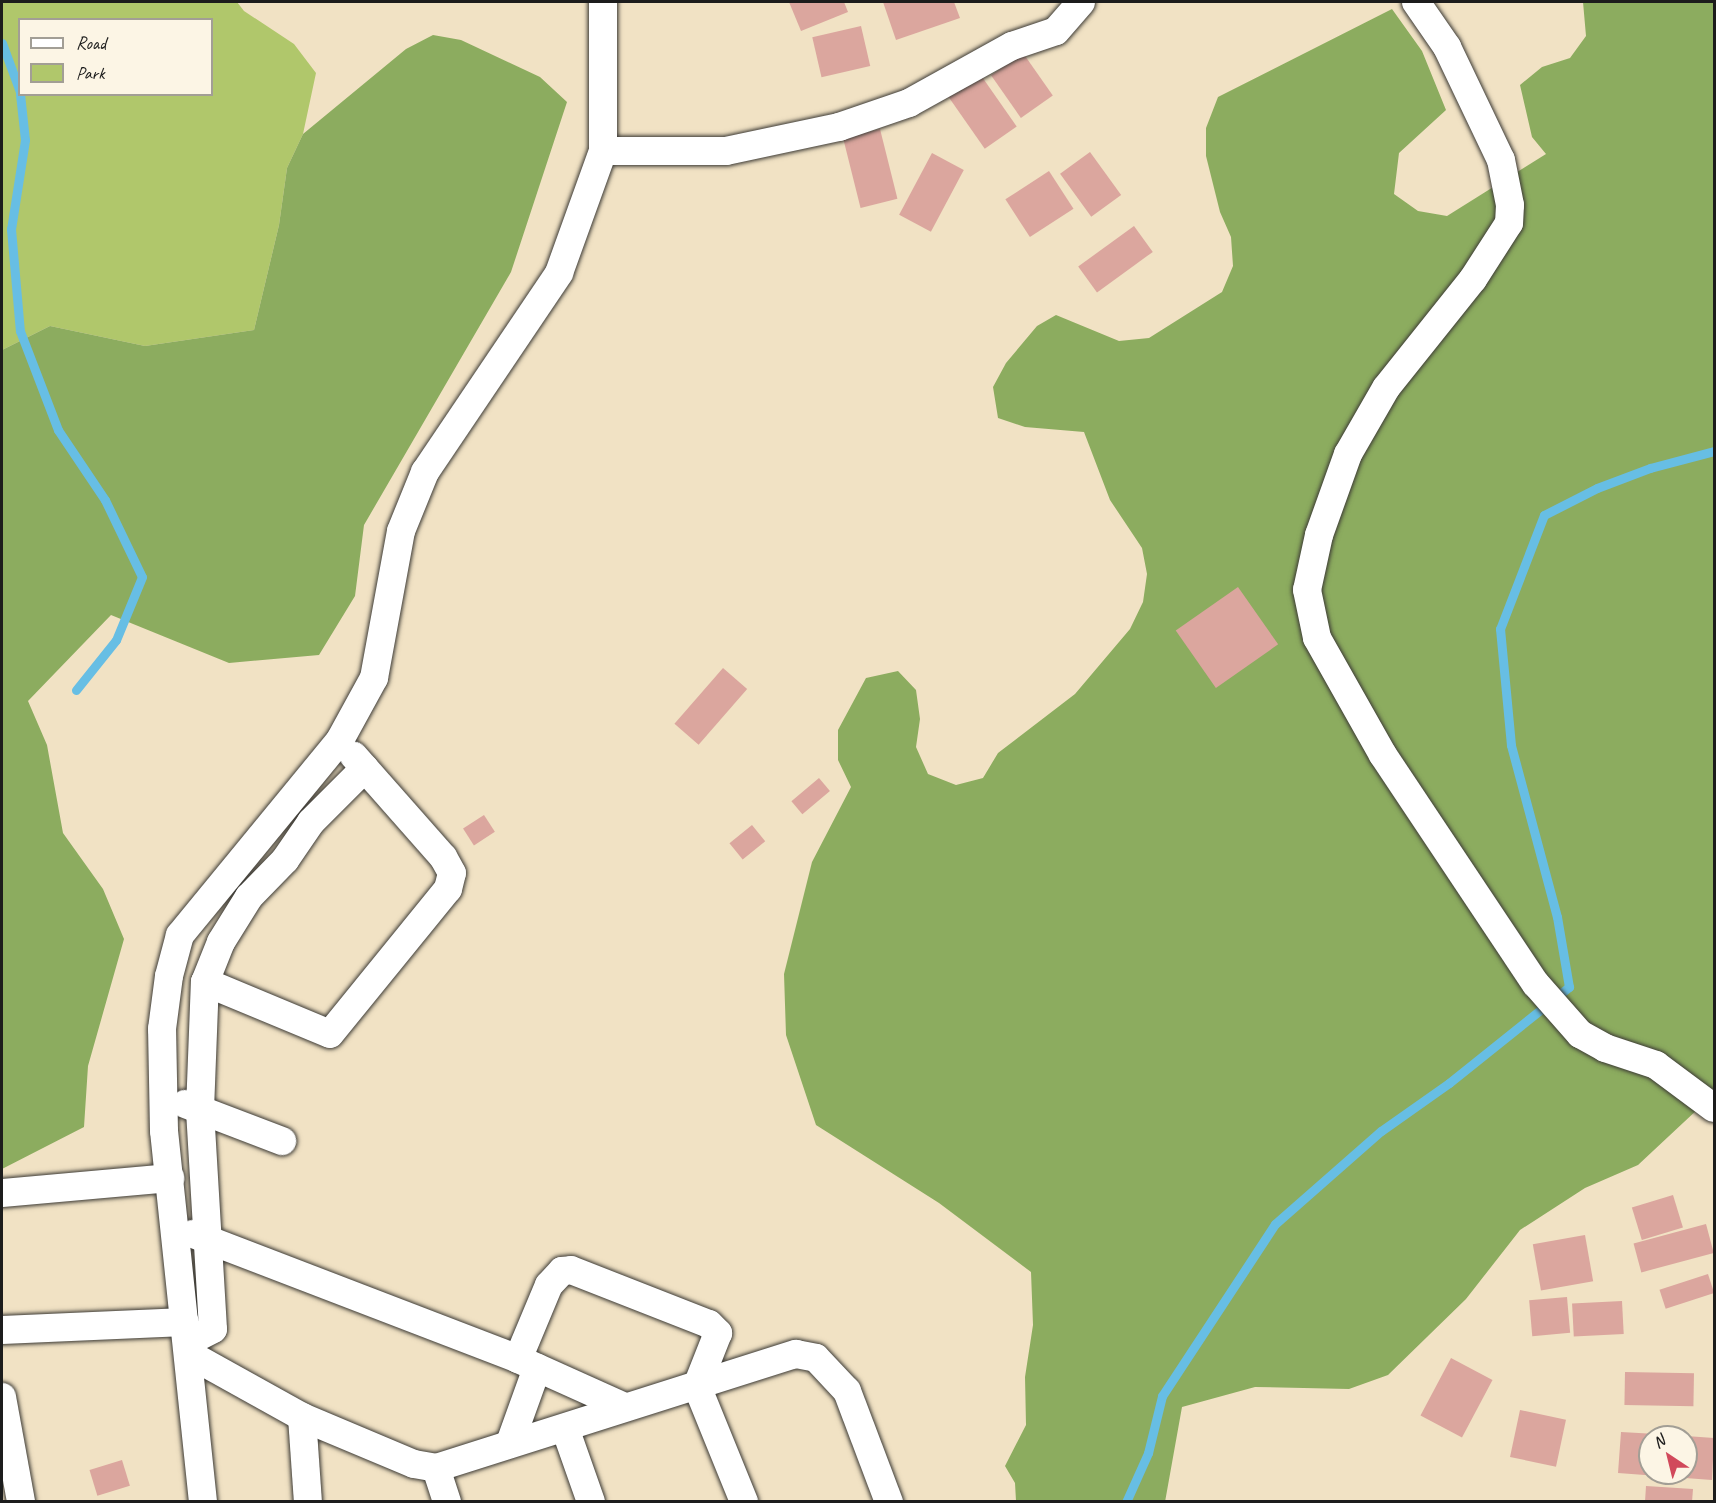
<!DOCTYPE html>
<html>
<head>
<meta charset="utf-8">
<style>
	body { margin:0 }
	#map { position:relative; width:1716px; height:1503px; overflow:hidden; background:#f1e2c4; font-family:Caveat,sans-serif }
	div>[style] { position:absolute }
	.green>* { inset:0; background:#b0c76b }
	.forest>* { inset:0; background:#8cac5f }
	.stream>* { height:9px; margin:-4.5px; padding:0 4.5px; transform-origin:4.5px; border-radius:4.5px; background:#67bee4 }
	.building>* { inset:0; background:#dba69e; transform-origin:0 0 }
	.roads { filter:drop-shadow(0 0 2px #3c3a35) drop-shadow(0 0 2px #3c3a35) }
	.street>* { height:28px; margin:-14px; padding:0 14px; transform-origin:14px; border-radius:14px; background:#fff }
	span { translate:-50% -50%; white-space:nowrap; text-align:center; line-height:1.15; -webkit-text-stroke:6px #fcf5e5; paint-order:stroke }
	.frame { position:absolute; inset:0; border:3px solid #1c1c1c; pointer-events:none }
	.legend { position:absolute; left:18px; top:18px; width:195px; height:78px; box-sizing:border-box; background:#fcf5e5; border:2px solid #a29e95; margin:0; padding:8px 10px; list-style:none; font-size:18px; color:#1c1c1c }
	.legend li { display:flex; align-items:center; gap:12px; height:30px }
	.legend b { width:30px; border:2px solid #a29e95 }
	.north { position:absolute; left:1638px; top:1425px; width:60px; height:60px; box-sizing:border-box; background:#fcf5e5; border:2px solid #a29e95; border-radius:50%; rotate:325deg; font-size:16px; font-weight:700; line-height:24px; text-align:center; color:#1c1c1c }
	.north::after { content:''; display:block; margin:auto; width:21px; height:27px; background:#d1495b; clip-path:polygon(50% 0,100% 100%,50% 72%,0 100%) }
</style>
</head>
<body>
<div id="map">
	<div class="green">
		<i style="clip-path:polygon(evenodd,2px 2px,237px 2px,244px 11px,294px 44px,316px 73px,303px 134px,287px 168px,279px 225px,254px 330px,145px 346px,50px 326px,2px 350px,2px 2px,20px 20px,212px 20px,212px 94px,20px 94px,20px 20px)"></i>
	</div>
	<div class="forest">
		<i style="clip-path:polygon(1583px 2px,1714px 2px,1714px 1094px,1638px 1165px,1585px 1188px,1520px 1230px,1466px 1299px,1388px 1375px,1349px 1389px,1255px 1387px,1182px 1407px,1165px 1502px,1016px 1501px,1015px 1483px,1005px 1466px,1026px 1425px,1025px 1377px,1033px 1325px,1031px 1272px,939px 1203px,816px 1125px,786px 1035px,784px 974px,812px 862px,851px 787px,838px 760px,838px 730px,866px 678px,898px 671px,916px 690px,920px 719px,916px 747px,928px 774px,956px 785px,983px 778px,998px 753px,1075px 694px,1130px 629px,1143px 602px,1147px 574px,1142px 548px,1110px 500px,1084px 432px,1025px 427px,998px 418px,993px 387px,1006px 363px,1037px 326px,1056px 315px,1119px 341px,1149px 338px,1222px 292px,1233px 266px,1231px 237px,1220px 212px,1206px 156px,1206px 128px,1218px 97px,1392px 9px,1422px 51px,1446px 110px,1399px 153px,1394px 194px,1418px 211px,1447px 216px,1546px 154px,1532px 137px,1520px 85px,1542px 67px,1570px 58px,1586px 36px)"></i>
		<i style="clip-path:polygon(433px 35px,461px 40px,540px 77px,567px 102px,511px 272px,364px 525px,355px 596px,319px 655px,229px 663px,111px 615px,28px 701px,47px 745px,63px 833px,103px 889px,124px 939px,88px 1066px,84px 1127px,2px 1169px,2px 350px,50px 326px,145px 346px,254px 330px,279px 225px,287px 168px,303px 134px,406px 49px)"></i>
	</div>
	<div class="stream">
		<i style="left:2px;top:43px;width:52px;rotate:69.8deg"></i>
		<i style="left:20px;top:94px;width:46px;rotate:83.8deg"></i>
		<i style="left:25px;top:140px;width:90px;rotate:98.9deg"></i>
		<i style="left:11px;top:229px;width:102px;rotate:85deg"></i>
		<i style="left:20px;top:331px;width:106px;rotate:69deg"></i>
		<i style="left:58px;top:430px;width:84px;rotate:56.1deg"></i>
		<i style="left:105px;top:500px;width:85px;rotate:64.3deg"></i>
		<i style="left:142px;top:577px;width:68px;rotate:112.4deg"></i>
		<i style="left:116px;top:640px;width:64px;rotate:128.7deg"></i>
		<i style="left:1126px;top:1502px;width:54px;rotate:-65.8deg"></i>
		<i style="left:1148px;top:1453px;width:59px;rotate:-76.2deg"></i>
		<i style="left:1162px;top:1396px;width:206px;rotate:-56.7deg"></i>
		<i style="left:1275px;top:1224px;width:141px;rotate:-41.3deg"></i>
		<i style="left:1381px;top:1131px;width:83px;rotate:-35.2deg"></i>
		<i style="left:1449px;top:1083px;width:154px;rotate:-38.7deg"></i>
		<i style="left:1569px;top:987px;width:71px;rotate:-99.7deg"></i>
		<i style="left:1557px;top:917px;width:178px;rotate:-105deg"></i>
		<i style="left:1511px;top:745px;width:117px;rotate:-95.4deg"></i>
		<i style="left:1500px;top:629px;width:122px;rotate:-68.9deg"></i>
		<i style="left:1544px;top:515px;width:59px;rotate:-27deg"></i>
		<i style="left:1597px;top:488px;width:57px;rotate:-20.7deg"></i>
		<i style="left:1650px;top:468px;width:66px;rotate:-14.9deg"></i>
	</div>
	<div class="building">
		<i style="clip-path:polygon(789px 2px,844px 2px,848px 12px,801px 31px)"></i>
		<i style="clip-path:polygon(883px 2px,954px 2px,960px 18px,896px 40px)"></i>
		<i style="left:861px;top:26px;width:41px;height:50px;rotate:77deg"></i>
		<i style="left:1023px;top:53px;width:52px;height:39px;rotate:55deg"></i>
		<i style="left:980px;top:74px;width:64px;height:39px;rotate:55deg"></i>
		<i style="left:880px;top:129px;width:72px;height:38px;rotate:76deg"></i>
		<i style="left:1090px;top:152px;width:53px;height:37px;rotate:54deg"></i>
		<i style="left:932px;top:153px;width:36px;height:70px;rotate:28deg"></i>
		<i style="left:1049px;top:171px;width:45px;height:52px;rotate:57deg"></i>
		<i style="left:1134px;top:226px;width:32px;height:69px;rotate:54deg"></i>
		<i style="left:1238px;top:587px;width:70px;height:76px;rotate:55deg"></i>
		<i style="left:723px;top:668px;width:32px;height:74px;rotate:41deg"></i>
		<i style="left:819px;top:778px;width:17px;height:36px;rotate:50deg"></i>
		<i style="left:484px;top:815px;width:20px;height:25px;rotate:57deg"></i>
		<i style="left:752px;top:825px;width:21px;height:29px;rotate:51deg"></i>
		<i style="left:1673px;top:1195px;width:34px;height:43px;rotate:73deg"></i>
		<i style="left:1706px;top:1224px;width:30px;height:75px;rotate:75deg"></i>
		<i style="left:1585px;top:1235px;width:47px;height:53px;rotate:80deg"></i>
		<i style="left:1708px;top:1274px;width:20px;height:51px;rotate:72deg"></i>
		<i style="left:1567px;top:1297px;width:36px;height:38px;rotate:85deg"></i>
		<i style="left:1622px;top:1301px;width:33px;height:50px;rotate:87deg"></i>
		<i style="left:1451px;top:1358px;width:47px;height:65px;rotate:28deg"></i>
		<i style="left:1625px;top:1372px;width:69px;height:33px;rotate:1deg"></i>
		<i style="left:1520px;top:1410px;width:47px;height:48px;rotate:12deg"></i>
		<i style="clip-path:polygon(1621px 1432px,1674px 1435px,1650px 1437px,1650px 1473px,1686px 1473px,1686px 1436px,1714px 1438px,1712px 1480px,1618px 1473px)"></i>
		<i style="left:122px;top:1460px;width:27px;height:34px;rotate:73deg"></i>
		<i style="clip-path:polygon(1646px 1486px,1693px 1489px,1692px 1502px,1645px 1502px)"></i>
	</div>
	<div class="roads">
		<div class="street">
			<i style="left:1416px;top:2px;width:55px;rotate:55.4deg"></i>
			<i style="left:1447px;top:47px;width:125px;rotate:64.5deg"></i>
			<i style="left:1501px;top:160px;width:46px;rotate:78.7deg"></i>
			<i style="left:1510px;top:205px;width:18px;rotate:93deg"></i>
			<i style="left:1509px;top:223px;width:67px;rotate:122.7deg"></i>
			<i style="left:1473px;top:279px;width:139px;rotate:128.6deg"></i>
			<i style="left:1386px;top:388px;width:76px;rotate:119.9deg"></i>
			<i style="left:1348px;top:454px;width:86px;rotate:109.7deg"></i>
			<i style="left:1319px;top:535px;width:56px;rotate:102.3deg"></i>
			<i style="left:1307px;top:590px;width:49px;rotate:78.2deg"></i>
			<i style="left:1317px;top:638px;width:134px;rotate:60.6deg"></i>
			<i style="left:1383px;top:755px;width:275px;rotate:56.3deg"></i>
			<i style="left:1536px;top:984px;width:67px;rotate:48.7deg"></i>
			<i style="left:1580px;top:1034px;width:29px;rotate:29deg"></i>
			<i style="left:1605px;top:1048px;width:54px;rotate:18.4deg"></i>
			<i style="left:1656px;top:1065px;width:72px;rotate:36.6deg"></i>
			<i style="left:603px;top:151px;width:123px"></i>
			<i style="left:726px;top:151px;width:116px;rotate:-12deg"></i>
			<i style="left:839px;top:127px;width:74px;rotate:-18.9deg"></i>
			<i style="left:909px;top:103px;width:118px;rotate:-29deg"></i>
			<i style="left:1012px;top:46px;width:46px;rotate:-18.8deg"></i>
			<i style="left:1056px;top:31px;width:38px;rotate:-49deg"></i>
			<i style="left:205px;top:982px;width:135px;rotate:22.6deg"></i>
			<i style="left:330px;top:1034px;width:187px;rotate:-50.9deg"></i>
			<i style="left:448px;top:889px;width:16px;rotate:-76deg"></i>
			<i style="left:452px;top:873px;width:18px;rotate:-119deg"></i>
			<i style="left:443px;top:857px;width:135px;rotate:-131.4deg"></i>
			<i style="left:185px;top:1104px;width:104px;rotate:20.9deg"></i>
			<i style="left:2px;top:1193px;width:169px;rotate:-5.1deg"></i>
			<i style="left:193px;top:1234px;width:348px;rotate:21deg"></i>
			<i style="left:518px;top:1359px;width:117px;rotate:24.2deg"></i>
			<i style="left:2px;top:1330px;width:183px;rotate:-2.5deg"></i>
			<i style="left:188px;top:1342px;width:28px;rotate:-27deg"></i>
			<i style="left:213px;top:1329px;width:219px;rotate:-93.4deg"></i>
			<i style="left:200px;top:1110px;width:128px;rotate:-87.8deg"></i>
			<i style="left:205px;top:982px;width:43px;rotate:-68.2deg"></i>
			<i style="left:221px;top:942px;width:53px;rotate:-58.1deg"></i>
			<i style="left:249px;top:897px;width:52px;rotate:-45.8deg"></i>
			<i style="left:285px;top:860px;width:46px;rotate:-55.6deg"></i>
			<i style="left:311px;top:822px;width:76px;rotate:-45deg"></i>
			<i style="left:189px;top:1354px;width:129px;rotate:29.1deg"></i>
			<i style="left:302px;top:1417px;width:121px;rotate:22.8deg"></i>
			<i style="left:414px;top:1464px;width:22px;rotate:10deg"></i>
			<i style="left:436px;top:1468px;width:378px;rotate:-17.6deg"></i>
			<i style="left:796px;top:1354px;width:20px;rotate:11deg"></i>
			<i style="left:816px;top:1358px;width:45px;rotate:46.8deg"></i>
			<i style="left:847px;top:1391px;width:119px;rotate:69.3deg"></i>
			<i style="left:518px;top:1359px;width:80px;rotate:-67.3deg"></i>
			<i style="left:549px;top:1285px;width:19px;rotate:-47deg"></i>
			<i style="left:562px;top:1271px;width:9px;rotate:-6deg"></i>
			<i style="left:571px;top:1270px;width:148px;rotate:21.4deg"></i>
			<i style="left:709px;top:1324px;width:13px;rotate:45deg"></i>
			<i style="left:718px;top:1333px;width:57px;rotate:111.6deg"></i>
			<i style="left:697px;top:1386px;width:125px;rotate:67.9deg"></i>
			<i style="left:2px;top:1397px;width:107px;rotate:79.7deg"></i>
			<i style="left:302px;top:1417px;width:85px;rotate:86deg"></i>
			<i style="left:565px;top:1428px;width:78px;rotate:70.6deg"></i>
			<i style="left:510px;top:1443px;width:80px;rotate:-70.2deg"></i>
			<i style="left:436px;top:1468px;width:36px;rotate:72deg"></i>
			<i style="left:203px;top:1502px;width:373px;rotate:-96deg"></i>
			<i style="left:164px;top:1131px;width:102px;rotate:-91.1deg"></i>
			<i style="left:162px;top:1029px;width:53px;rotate:-82.5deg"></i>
			<i style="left:169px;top:976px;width:42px;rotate:-75deg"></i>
			<i style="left:180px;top:935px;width:252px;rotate:-50.6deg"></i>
			<i style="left:340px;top:740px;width:71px;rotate:-61.3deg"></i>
			<i style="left:374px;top:678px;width:149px;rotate:-79.6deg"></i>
			<i style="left:401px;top:531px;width:64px;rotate:-67.9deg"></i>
			<i style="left:425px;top:472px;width:240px;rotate:-56deg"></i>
			<i style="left:559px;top:273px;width:130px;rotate:-70.2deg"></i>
			<i style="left:603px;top:151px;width:149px;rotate:-90deg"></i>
		</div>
	</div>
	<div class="frame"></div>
	<ul class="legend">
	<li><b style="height:8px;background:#fff"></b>Road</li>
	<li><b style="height:16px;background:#b0c76b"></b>Park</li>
	</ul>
	<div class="north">N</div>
</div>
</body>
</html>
